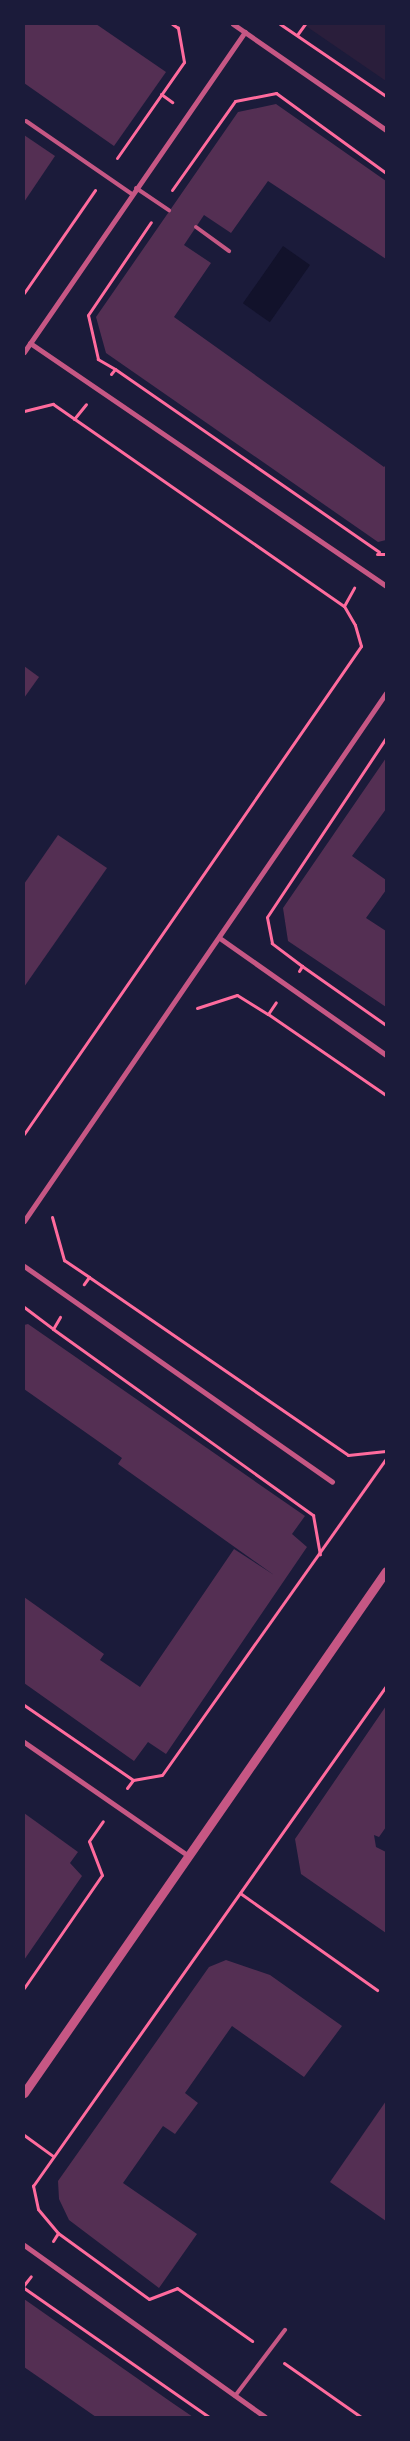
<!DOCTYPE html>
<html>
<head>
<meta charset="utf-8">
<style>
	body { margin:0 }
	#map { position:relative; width:410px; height:2441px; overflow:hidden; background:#1b1b3a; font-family:"Titillium Web",sans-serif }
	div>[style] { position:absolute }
	.green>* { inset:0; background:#2a1e3b }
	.water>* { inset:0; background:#12122b; transform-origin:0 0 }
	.building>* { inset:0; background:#542f53 }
	.path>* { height:3px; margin:-1.5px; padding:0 1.5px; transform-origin:1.5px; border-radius:1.5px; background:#ff6b9d }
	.service>* { height:4px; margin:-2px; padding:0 2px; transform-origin:2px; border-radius:2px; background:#c65784 }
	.minor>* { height:5px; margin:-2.5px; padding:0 2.5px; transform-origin:2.5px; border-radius:2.5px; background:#c65784 }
	.tertiary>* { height:9px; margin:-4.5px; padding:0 4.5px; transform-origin:4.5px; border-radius:4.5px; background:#c65784 }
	span { translate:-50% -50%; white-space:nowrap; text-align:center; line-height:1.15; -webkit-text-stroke:4px #1b1b3a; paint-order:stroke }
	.frame { position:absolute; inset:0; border:25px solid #1b1b3a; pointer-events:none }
</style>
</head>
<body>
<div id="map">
	<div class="green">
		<i style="clip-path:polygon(303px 24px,386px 24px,386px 81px)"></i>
	</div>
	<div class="water">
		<i style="left:283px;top:246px;width:33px;height:70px;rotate:35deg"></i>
	</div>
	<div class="building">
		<i style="clip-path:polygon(24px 24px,96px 24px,166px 72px,114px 146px,24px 83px)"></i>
		<i style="clip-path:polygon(276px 104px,386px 181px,386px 259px,268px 181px,231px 233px,204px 215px,184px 245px,211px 263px,174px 317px,384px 467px,386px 465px,386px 540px,378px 542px,106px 353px,96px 317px,238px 112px)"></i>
		<i style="clip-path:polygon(24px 135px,55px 156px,24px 202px)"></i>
		<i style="clip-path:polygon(24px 666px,39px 677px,24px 698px)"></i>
		<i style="clip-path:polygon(386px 758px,386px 809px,352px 856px,386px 880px,386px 890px,366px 918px,386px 931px,386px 1007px,288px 941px,283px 908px)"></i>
		<i style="clip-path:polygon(58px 835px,107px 868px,24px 987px,24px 884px)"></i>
		<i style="clip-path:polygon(28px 1324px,305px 1516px,292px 1534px,307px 1547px,166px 1754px,148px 1742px,134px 1761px,24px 1683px,24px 1597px,104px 1654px,100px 1660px,140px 1687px,234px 1549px,274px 1575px,118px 1464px,122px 1458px,24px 1389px,24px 1325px)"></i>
		<i style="clip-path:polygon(386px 1706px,386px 1827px,379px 1837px,374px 1835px,376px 1847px,386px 1852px,386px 1933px,301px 1874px,295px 1839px)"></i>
		<i style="clip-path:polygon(24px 1813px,78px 1852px,70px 1863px,82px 1876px,24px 1960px)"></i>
		<i style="clip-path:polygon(226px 1960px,270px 1975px,342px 2026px,304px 2077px,232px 2026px,185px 2093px,198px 2103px,175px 2134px,163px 2126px,123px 2183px,197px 2234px,159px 2288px,69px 2220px,59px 2199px,58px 2181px,209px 1967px)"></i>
		<i style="clip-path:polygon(386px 2101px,386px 2221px,330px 2182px)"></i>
		<i style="clip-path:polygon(24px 2299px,171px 2402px,193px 2417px,96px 2417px,53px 2387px,24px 2367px)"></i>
	</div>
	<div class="path">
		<i style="left:280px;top:24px;width:128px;rotate:34.2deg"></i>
		<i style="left:297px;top:35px;width:14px;rotate:-54deg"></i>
		<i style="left:161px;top:94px;width:14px;rotate:36deg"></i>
		<i style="left:117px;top:158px;width:117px;rotate:-55.1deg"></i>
		<i style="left:184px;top:62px;width:35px;rotate:-100deg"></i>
		<i style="left:178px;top:28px;width:7px;rotate:-146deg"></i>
		<i style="left:172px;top:190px;width:109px;rotate:-54.7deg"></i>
		<i style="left:235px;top:101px;width:42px;rotate:-11deg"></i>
		<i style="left:276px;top:93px;width:136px;rotate:36deg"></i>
		<i style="left:24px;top:293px;width:125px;rotate:-55.4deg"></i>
		<i style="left:115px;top:369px;width:321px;rotate:34.7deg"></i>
		<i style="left:111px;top:374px;width:6px;rotate:-51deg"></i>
		<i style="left:115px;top:369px;width:20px;rotate:-150deg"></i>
		<i style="left:98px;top:359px;width:45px;rotate:-102.8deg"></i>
		<i style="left:88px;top:315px;width:112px;rotate:-55.9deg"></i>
		<i style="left:24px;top:411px;width:30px;rotate:-14deg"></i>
		<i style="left:53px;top:404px;width:354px;rotate:34.8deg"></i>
		<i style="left:74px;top:419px;width:19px;rotate:-51deg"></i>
		<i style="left:377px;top:554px;width:9px"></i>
		<i style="left:302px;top:966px;width:103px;rotate:35.1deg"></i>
		<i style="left:299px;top:971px;width:6px;rotate:-59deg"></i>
		<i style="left:302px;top:966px;width:38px;rotate:-143deg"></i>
		<i style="left:272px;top:943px;width:26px;rotate:-101deg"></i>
		<i style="left:267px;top:917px;width:215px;rotate:-56.4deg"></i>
		<i style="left:197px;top:1008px;width:42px;rotate:-18deg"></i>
		<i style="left:237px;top:995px;width:36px;rotate:32deg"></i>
		<i style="left:268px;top:1014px;width:14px;rotate:-56deg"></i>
		<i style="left:268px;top:1014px;width:143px;rotate:34.5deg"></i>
		<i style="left:24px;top:1134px;width:593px;rotate:-55.37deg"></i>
		<i style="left:361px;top:646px;width:22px;rotate:-106deg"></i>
		<i style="left:355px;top:625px;width:22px;rotate:-120deg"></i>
		<i style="left:344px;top:606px;width:21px;rotate:-61deg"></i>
		<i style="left:52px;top:1217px;width:45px;rotate:74.4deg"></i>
		<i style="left:64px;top:1260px;width:30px;rotate:34deg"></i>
		<i style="left:89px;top:1277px;width:9px;rotate:126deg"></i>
		<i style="left:89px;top:1277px;width:314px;rotate:34.5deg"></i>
		<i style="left:348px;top:1455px;width:38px;rotate:-6deg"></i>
		<i style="left:24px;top:1307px;width:36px;rotate:37deg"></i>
		<i style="left:53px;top:1329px;width:14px;rotate:-60deg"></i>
		<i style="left:53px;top:1329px;width:320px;rotate:35.6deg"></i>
		<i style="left:313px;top:1515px;width:40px;rotate:80deg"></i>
		<i style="left:24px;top:1705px;width:132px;rotate:34.5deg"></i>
		<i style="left:127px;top:1788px;width:10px;rotate:-53deg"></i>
		<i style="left:133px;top:1780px;width:29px;rotate:-10deg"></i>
		<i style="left:162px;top:1775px;width:387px;rotate:-54.7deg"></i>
		<i style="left:240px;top:1893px;width:168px;rotate:35.3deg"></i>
		<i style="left:24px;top:1988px;width:137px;rotate:-55.4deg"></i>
		<i style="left:102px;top:1875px;width:36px;rotate:-111deg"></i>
		<i style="left:89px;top:1841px;width:24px;rotate:-55deg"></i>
		<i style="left:24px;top:2135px;width:36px;rotate:36deg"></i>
		<i style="left:58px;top:2233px;width:112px;rotate:36deg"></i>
		<i style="left:149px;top:2299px;width:30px;rotate:-21deg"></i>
		<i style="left:177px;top:2288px;width:92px;rotate:35.2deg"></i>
		<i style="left:53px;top:2241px;width:9px;rotate:-58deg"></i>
		<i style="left:58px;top:2233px;width:31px;rotate:-130deg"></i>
		<i style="left:38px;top:2209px;width:24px;rotate:-102deg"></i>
		<i style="left:33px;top:2186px;width:612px;rotate:-54.78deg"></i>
		<i style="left:24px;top:2285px;width:11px;rotate:-52deg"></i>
		<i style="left:24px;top:2288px;width:226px;rotate:34.9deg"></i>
		<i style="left:284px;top:2363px;width:94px;rotate:35deg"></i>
	</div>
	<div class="service">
		<i style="left:26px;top:121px;width:129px;rotate:34.6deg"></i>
		<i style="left:136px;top:188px;width:40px;rotate:34deg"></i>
		<i style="left:196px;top:227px;width:41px;rotate:36deg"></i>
		<i style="left:235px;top:2396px;width:83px;rotate:-52.9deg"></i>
	</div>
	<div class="minor">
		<i style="left:233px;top:24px;width:186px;rotate:34.7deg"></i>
		<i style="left:30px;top:343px;width:431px;rotate:34.3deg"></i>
		<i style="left:24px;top:352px;width:389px;rotate:-55.4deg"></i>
		<i style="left:221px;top:939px;width:202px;rotate:35.1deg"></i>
		<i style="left:24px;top:1221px;width:640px;rotate:-55.57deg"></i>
		<i style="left:24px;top:1266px;width:376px;rotate:35deg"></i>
		<i style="left:24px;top:1742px;width:198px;rotate:34.7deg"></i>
		<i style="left:24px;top:2245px;width:296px;rotate:35.5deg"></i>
	</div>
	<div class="tertiary">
		<i style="left:24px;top:2093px;width:635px;rotate:-55.26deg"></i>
	</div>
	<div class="frame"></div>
</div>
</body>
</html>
